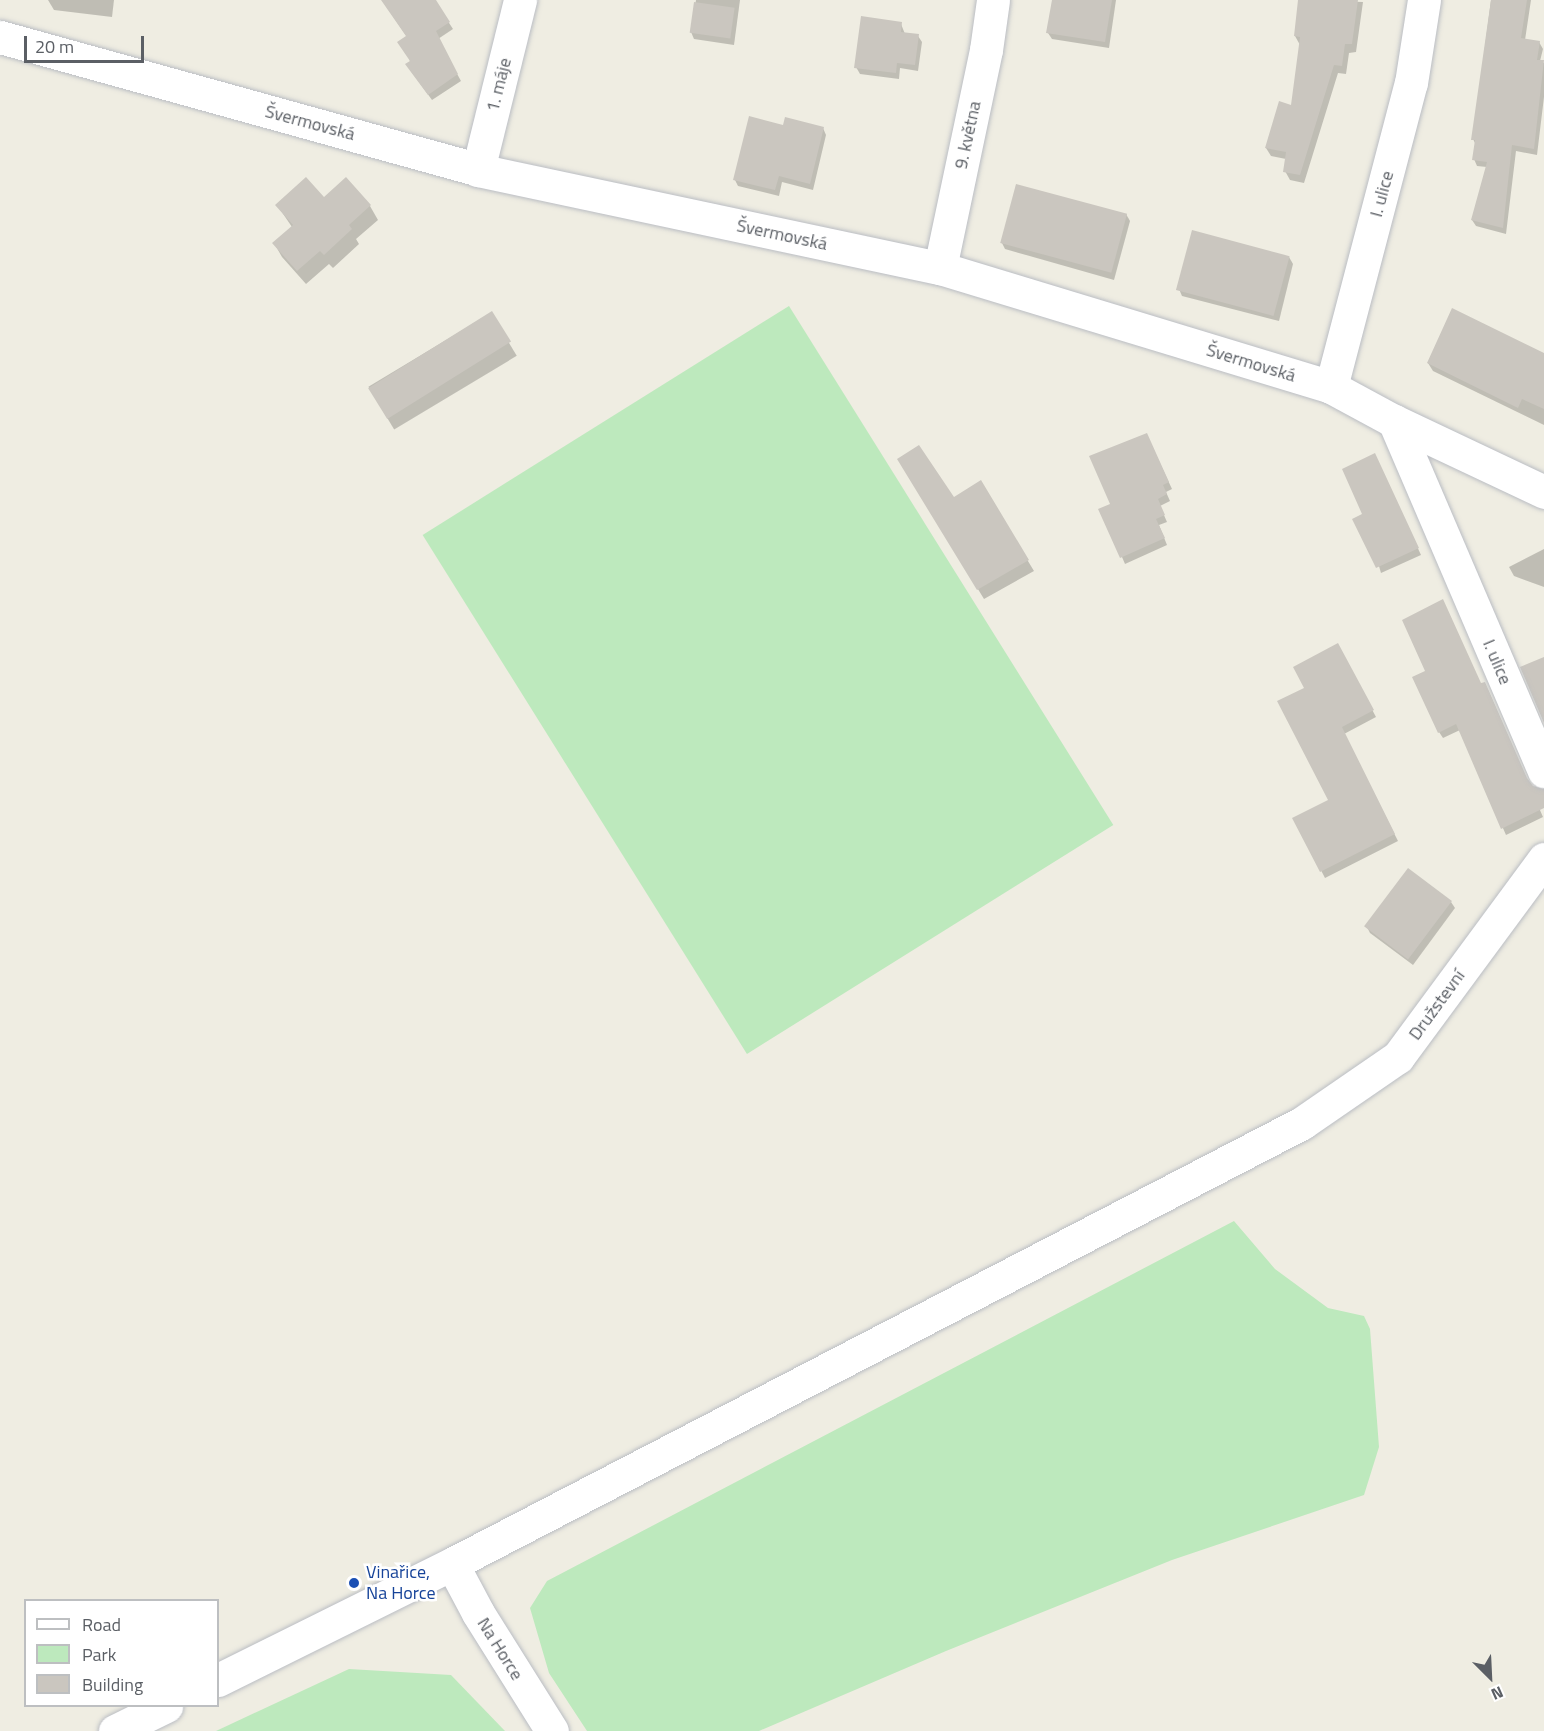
<!DOCTYPE html>
<html>
<head>
<meta charset="utf-8">
<style>
	body { margin:0 }
	#map { position:relative; width:1544px; height:1731px; overflow:hidden; background:#efede2; font-family:"Titillium Web",sans-serif }
	div>[style] { position:absolute }
	.green>* { inset:0; background:#bde9bd; transform-origin:0 0 }
	.shadow>* { inset:0; background:#0003; transform-origin:0 0 }
	.building>* { inset:0; background:#cac6bf; transform-origin:0 0 }
	.roads { filter:drop-shadow(0 0 2px #babdc3) drop-shadow(0 0 2px #babdc3) }
	.minor>* { height:33px; margin:-16.5px; padding:0 16.5px; transform-origin:16.5px; border-radius:16.5px; background:#fff }
	.secondary>* { height:33px; margin:-16.5px; padding:0 16.5px; transform-origin:16.5px; border-radius:16.5px; background:#fff }
	.dots>* { width:16px; height:16px; translate:-50% -50%; box-sizing:border-box; border:3px solid #fff; border-radius:50% }
	span { translate:-50% -50%; white-space:nowrap; text-align:center; line-height:1.15; -webkit-text-stroke:5px #fff; paint-order:stroke }
	.street-label { font-size:18px; color:#5b5f65 }
	.transit-label { font-size:18px; color:#164399 }
	.left { translate:0 -50%; text-align:left }
	.legend { position:absolute; left:24px; top:1599px; width:195px; height:108px; box-sizing:border-box; background:#fff; border:2px solid #bdbfc1; margin:0; padding:8px 10px; list-style:none; font-size:18px; color:#5b5f65 }
	.legend li { display:flex; align-items:center; gap:12px; height:30px }
	.legend b { width:30px; border:2px solid #bdbfc1 }
	.north { position:absolute; left:1460px; top:1647px; width:60px; height:60px; -webkit-text-stroke:4px #fff; paint-order:stroke; rotate:156deg; font-size:16px; font-weight:700; line-height:24px; text-align:center; color:#5b5f65 }
	.north::after { content:''; display:block; margin:auto; width:21px; height:27px; background:#5b5f65; clip-path:polygon(50% 0,100% 100%,50% 72%,0 100%) }
	.scale { position:absolute; left:24px; top:36px; width:120px; height:27px; box-sizing:border-box; border:3px solid #5b5f65; border-top:0; padding-left:8px; font-size:18px; line-height:21px; white-space:nowrap; color:#5b5f65; -webkit-text-stroke:4px #fff; paint-order:stroke }
</style>
</head>
<body>
<div id="map">
	<div class="green">
		<i style="left:789px;top:306px;width:612px;height:432px;rotate:58deg"></i>
		<i style="clip-path:polygon(1234px 1221px,1275px 1269px,1328px 1308px,1364px 1316px,1370px 1329px,1379px 1447px,1364px 1495px,1172px 1560px,946px 1651px,759px 1731px,587px 1731px,549px 1673px,530px 1608px,547px 1581px)"></i>
		<i style="clip-path:polygon(349px 1669px,451px 1675px,505px 1731px,216px 1731px)"></i>
	</div>
	<div class="shadow">
		<i style="clip-path:polygon(48px 0,114px 0,112px 17px,54px 10px)"></i>
		<i style="clip-path:polygon(382px 0,434px 0,453px 29px,438px 39px,461px 81px,432px 100px,411px 71px,407px 37px)"></i>
		<i style="clip-path:polygon(696px 0,740px 0,734px 45px,694px 39px,691px 32px)"></i>
		<i style="clip-path:polygon(1053px 0,1116px 0,1109px 48px,1052px 39px,1048px 33px)"></i>
		<i style="clip-path:polygon(1300px 0,1363px 2px,1356px 52px,1349px 53px,1346px 74px,1338px 73px,1304px 183px,1290px 180px,1285px 171px,1286px 159px,1271px 156px,1266px 148px,1293px 107px,1300px 45px,1295px 36px)"></i>
		<i style="clip-path:polygon(1491px 0,1531px 0,1525px 40px,1539px 42px,1543px 49px,1540px 61px,1544px 63px,1544px 97px,1537px 155px,1516px 151px,1506px 234px,1476px 226px,1472px 220px,1487px 167px,1477px 166px,1474px 159px,1476px 145px,1473px 139px)"></i>
		<i style="clip-path:polygon(901px 24px,905px 34px,918px 36px,922px 42px,918px 71px,900px 68px,899px 79px,860px 74px,856px 67px)"></i>
		<i style="clip-path:polygon(784px 127px,823px 128px,826px 135px,813px 190px,782px 182px,779px 196px,738px 186px,735px 180px)"></i>
		<i style="clip-path:polygon(323px 199px,370px 206px,378px 220px,356px 239px,359px 244px,333px 268px,329px 264px,306px 284px,282px 257px,274px 243px,292px 227px,277px 205px)"></i>
		<i style="clip-path:polygon(1126px 214px,1130px 221px,1114px 280px,1005px 249px,1002px 243px)"></i>
		<i style="clip-path:polygon(1289px 257px,1293px 264px,1279px 321px,1182px 296px,1179px 289px)"></i>
		<i style="left:491px;top:313px;width:50px;height:143px;rotate:59deg"></i>
		<i style="clip-path:polygon(1544px 355px,1544px 425px,1433px 371px,1428px 363px)"></i>
		<i style="clip-path:polygon(1150px 442px,1172px 489px,1166px 492px,1170px 501px,1160px 506px,1167px 522px,1159px 525px,1167px 545px,1125px 564px,1122px 557px,1112px 504px)"></i>
		<i style="clip-path:polygon(899px 460px,954px 499px,980px 482px,1034px 571px,984px 599px)"></i>
		<i style="clip-path:polygon(1378px 462px,1421px 555px,1381px 573px,1364px 515px)"></i>
		<i style="clip-path:polygon(1544px 549px,1544px 587px,1514px 576px,1509px 567px)"></i>
		<i style="clip-path:polygon(1338px 645px,1376px 717px,1344px 734px,1398px 841px,1325px 878px,1294px 818px,1330px 800px)"></i>
		<i style="clip-path:polygon(1488px 690px,1543px 817px,1506px 835px,1460px 730px,1443px 738px,1439px 732px)"></i>
		<i style="clip-path:polygon(1451px 902px,1455px 908px,1413px 965px,1370px 933px,1367px 927px)"></i>
	</div>
	<div class="building">
		<i style="clip-path:polygon(381px 0,436px 0,450px 22px,436px 31px,458px 74px,428px 95px,405px 64px,410px 61px,397px 42px,406px 36px)"></i>
		<i style="clip-path:polygon(1052px 0,1112px 0,1105px 42px,1046px 33px)"></i>
		<i style="clip-path:polygon(1298px 0,1358px 0,1352px 44px,1345px 44px,1342px 66px,1334px 65px,1300px 175px,1283px 172px,1286px 152px,1265px 148px,1279px 101px,1291px 105px,1300px 37px,1294px 36px)"></i>
		<i style="clip-path:polygon(1491px 0,1527px 0,1521px 38px,1540px 41px,1537px 60px,1544px 60px,1534px 149px,1512px 145px,1503px 228px,1471px 220px,1487px 162px,1472px 160px,1475px 140px,1471px 140px)"></i>
		<i style="left:694px;top:2px;width:41px;height:31px;rotate:8deg"></i>
		<i style="clip-path:polygon(861px 16px,902px 22px,901px 32px,919px 34px,915px 65px,897px 63px,896px 73px,854px 68px)"></i>
		<i style="clip-path:polygon(749px 116px,783px 125px,785px 117px,824px 127px,810px 184px,779px 176px,775px 190px,733px 180px)"></i>
		<i style="clip-path:polygon(306px 177px,324px 197px,346px 177px,371px 205px,349px 225px,352px 229px,324px 255px,320px 251px,297px 271px,272px 243px,293px 225px,275px 205px)"></i>
		<i style="left:1016px;top:184px;width:115px;height:61px;rotate:15deg"></i>
		<i style="left:1192px;top:230px;width:101px;height:62px;rotate:15deg"></i>
		<i style="clip-path:polygon(1452px 308px,1544px 353px,1544px 409px,1522px 399px,1518px 408px,1427px 363px)"></i>
		<i style="left:492px;top:311px;width:36px;height:146px;rotate:58deg"></i>
		<i style="clip-path:polygon(1147px 433px,1169px 482px,1163px 485px,1167px 494px,1158px 499px,1165px 515px,1156px 519px,1165px 538px,1120px 558px,1098px 509px,1110px 504px,1089px 456px)"></i>
		<i style="clip-path:polygon(919px 445px,954px 497px,981px 480px,1029px 560px,977px 590px,897px 459px)"></i>
		<i style="clip-path:polygon(1375px 453px,1419px 548px,1376px 568px,1352px 519px,1362px 514px,1342px 469px)"></i>
		<i style="clip-path:polygon(1443px 599px,1481px 683px,1485px 682px,1527px 778px,1533px 786px,1544px 789px,1544px 808px,1501px 829px,1456px 724px,1438px 733px,1412px 677px,1425px 671px,1402px 620px)"></i>
		<i style="clip-path:polygon(1338px 643px,1374px 710px,1342px 727px,1395px 834px,1320px 872px,1292px 818px,1328px 800px,1277px 701px,1304px 688px,1293px 667px)"></i>
		<i style="clip-path:polygon(1544px 657px,1544px 723px,1520px 667px)"></i>
		<i style="left:1408px;top:868px;width:55px;height:73px;rotate:37deg"></i>
	</div>
	<div class="roads">
		<div class="minor">
			<i style="left:0;top:37px;width:496px;rotate:15.5deg"></i>
			<i style="left:478px;top:170px;width:472px;rotate:12deg"></i>
			<i style="left:940px;top:268px;width:409px;rotate:16.9deg"></i>
			<i style="left:1331px;top:387px;width:72px;rotate:28.4deg"></i>
			<i style="left:1394px;top:421px;width:166px;rotate:25.3deg"></i>
			<i style="left:478px;top:170px;width:175px;rotate:-76.1deg"></i>
			<i style="left:940px;top:268px;width:223px;rotate:-78.1deg"></i>
			<i style="left:986px;top:50px;width:50px;rotate:-82deg"></i>
			<i style="left:1331px;top:387px;width:314px;rotate:-75.3deg"></i>
			<i style="left:1411px;top:83px;width:84px;rotate:-81.1deg"></i>
			<i style="left:1394px;top:421px;width:381px;rotate:66.8deg"></i>
			<i style="left:452px;top:1564px;width:55px;rotate:62deg"></i>
			<i style="left:478px;top:1613px;width:139px;rotate:57.9deg"></i>
		</div>
		<div class="secondary">
			<i style="left:218px;top:1680px;width:261px;rotate:-26.4deg"></i>
			<i style="left:452px;top:1564px;width:958px;rotate:-27.42deg"></i>
			<i style="left:1302px;top:1123px;width:116px;rotate:-34.5deg"></i>
			<i style="left:1398px;top:1057px;width:246px;rotate:-53.6deg"></i>
			<i style="left:115px;top:1731px;width:57px;rotate:-26.1deg"></i>
		</div>
	</div>
	<div class="dots">
		<i style="left:354px;top:1583px;background:#1a4fb4"></i>
	</div>
	<div class="street-label">
		<span style="left:499px;top:85px;rotate:-76deg">1. máje</span>
		<span style="left:310px;top:123px;rotate:15deg">Švermovská</span>
		<span style="left:968px;top:135px;rotate:-78deg">9. května</span>
		<span style="left:1382px;top:194px;rotate:-75deg">I. ulice</span>
		<span style="left:782px;top:235px;rotate:12deg">Švermovská</span>
		<span style="left:1251px;top:363px;rotate:17deg">Švermovská</span>
		<span style="left:1497px;top:662px;rotate:67deg">I. ulice</span>
		<span style="left:1437px;top:1005px;rotate:-54deg">Družstevní</span>
		<span style="left:500px;top:1649px;rotate:58deg">Na Horce</span>
	</div>
	<div class="transit-label">
		<span class="left" style="left:366px;top:1583px">Vinařice,<br>Na Horce</span>
	</div>
	<ul class="legend">
	<li><b style="height:8px;background:#fff"></b>Road</li>
	<li><b style="height:16px;background:#bde9bd"></b>Park</li>
	<li><b style="height:16px;background:#cac6bf"></b>Building</li>
	</ul>
	<div class="north">N</div>
	<div class="scale">20 m</div>
</div>
</body>
</html>
